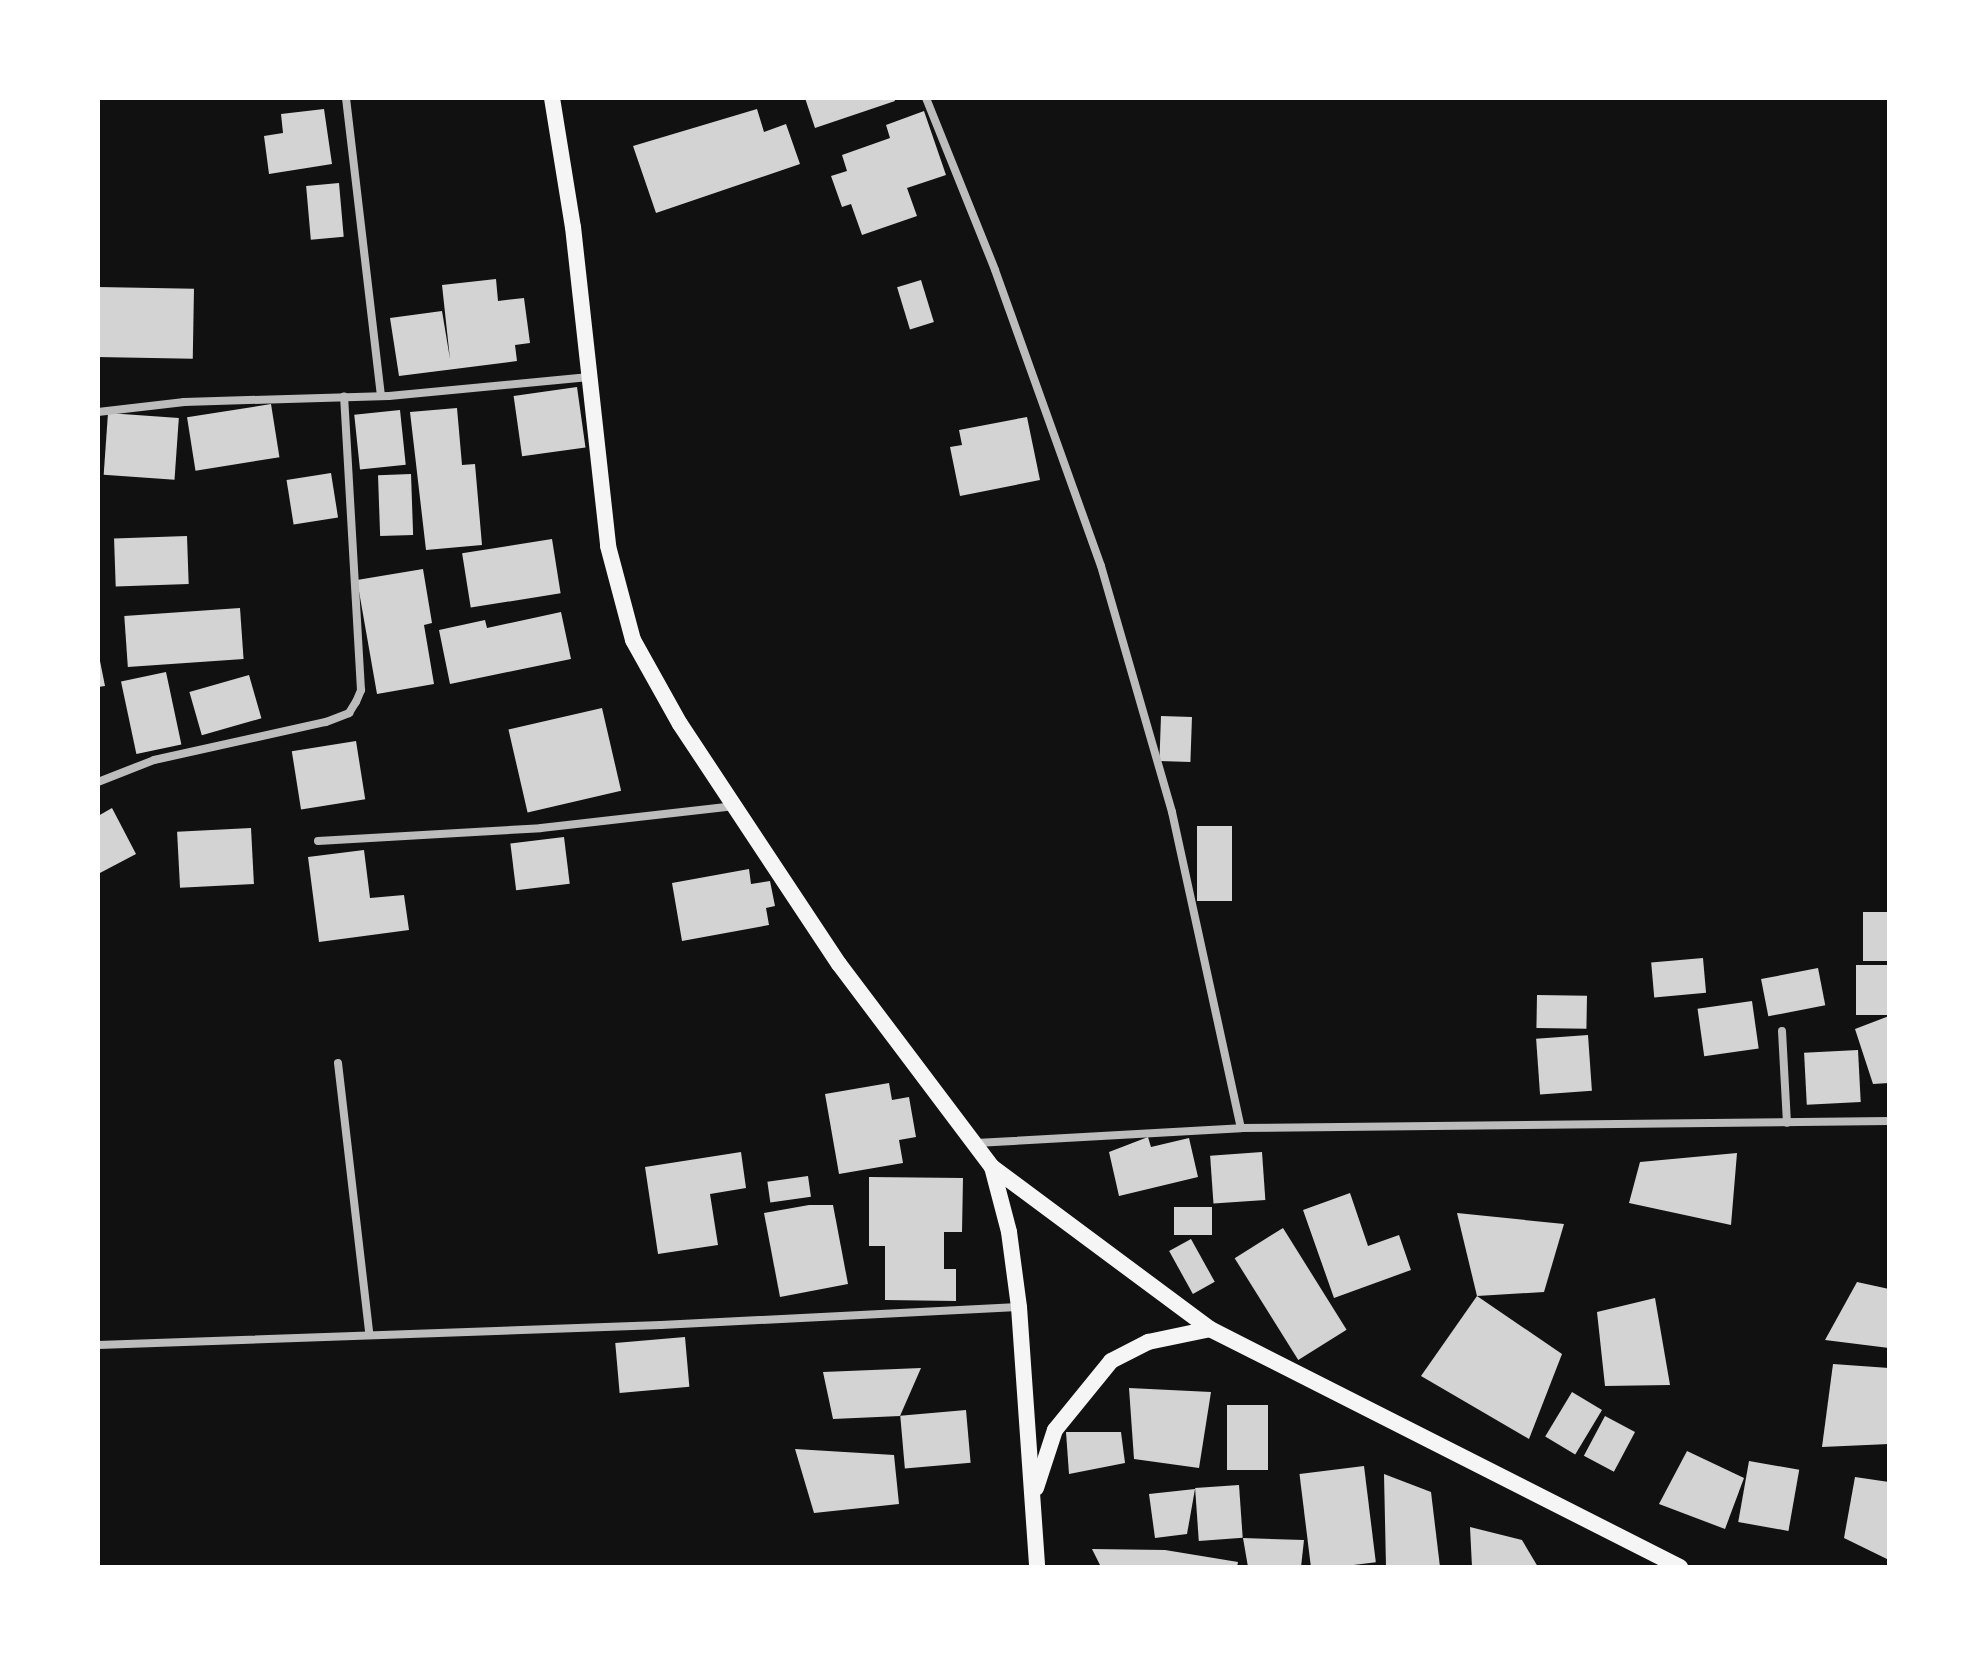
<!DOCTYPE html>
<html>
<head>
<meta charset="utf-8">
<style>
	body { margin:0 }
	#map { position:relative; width:1987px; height:1665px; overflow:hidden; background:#111; font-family:"Archivo Narrow",sans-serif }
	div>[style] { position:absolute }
	.building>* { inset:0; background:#d3d3d3; transform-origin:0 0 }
	.minor>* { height:8px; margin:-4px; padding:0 4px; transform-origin:4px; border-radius:4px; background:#bcbcbc }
	.secondary>* { height:16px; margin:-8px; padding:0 8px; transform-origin:8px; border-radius:8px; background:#f5f5f5 }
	span { translate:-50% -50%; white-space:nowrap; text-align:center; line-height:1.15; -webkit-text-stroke:7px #fff; paint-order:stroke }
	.frame { position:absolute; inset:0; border:100px solid #fff; pointer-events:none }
</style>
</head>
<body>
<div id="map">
	<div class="building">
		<i style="clip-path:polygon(805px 98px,894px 98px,895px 101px,815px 128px)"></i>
		<i style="clip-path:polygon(324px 109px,332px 164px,269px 174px,264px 136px,283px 133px,281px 114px)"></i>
		<i style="clip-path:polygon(757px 109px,764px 132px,786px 124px,800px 164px,656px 213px,633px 146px)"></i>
		<i style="clip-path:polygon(924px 111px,946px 175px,907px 188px,917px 216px,862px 235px,851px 204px,842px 207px,831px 176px,847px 171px,842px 155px,890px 138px,886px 125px)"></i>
		<i style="left:339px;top:183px;width:54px;height:33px;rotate:85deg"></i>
		<i style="clip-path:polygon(496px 279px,498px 301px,524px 298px,530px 343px,515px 345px,517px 361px,399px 376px,390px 318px,442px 311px,450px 359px,442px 285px)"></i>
		<i style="left:921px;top:280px;width:44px;height:25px;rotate:73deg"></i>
		<i style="left:98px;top:287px;width:96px;height:70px;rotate:1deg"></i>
		<i style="left:577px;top:387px;width:61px;height:64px;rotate:82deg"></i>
		<i style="left:271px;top:404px;width:54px;height:85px;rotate:81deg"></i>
		<i style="clip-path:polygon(457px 408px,462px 465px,475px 464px,482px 545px,426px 550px,410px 412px)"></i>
		<i style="left:400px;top:410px;width:55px;height:46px;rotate:84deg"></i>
		<i style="left:108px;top:413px;width:71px;height:62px;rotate:4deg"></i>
		<i style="clip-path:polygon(1027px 417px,1040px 480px,960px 496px,950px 447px,962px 445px,959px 430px)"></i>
		<i style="left:331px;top:473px;width:45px;height:45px;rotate:81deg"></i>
		<i style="left:411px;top:474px;width:61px;height:33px;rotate:88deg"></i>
		<i style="left:187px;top:536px;width:48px;height:73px;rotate:88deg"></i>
		<i style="left:552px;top:539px;width:55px;height:91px;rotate:81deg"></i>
		<i style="clip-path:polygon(423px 569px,432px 623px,424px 625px,434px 684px,377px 694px,357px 580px)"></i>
		<i style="left:240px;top:608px;width:51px;height:116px;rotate:86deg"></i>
		<i style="clip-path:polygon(561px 612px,571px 659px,450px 684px,439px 630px,485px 620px,487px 628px)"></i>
		<i style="clip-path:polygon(98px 651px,105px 686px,98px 687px)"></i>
		<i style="left:166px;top:672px;width:74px;height:46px;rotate:78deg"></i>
		<i style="left:249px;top:675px;width:45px;height:62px;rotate:74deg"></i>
		<i style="left:602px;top:708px;width:85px;height:96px;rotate:77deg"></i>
		<i style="left:1161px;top:716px;width:31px;height:45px;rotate:2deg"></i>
		<i style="left:356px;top:741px;width:59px;height:65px;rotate:81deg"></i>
		<i style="clip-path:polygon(112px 808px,136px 854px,98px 874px,98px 816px)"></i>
		<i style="left:1197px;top:826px;width:35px;height:75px"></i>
		<i style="left:251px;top:828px;width:56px;height:74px;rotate:87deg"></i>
		<i style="left:564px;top:837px;width:47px;height:54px;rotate:83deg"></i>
		<i style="clip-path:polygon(364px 850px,370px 898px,404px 895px,409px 930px,319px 942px,308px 857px)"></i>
		<i style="clip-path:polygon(749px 869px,751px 884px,770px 881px,775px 906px,766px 908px,769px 925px,682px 941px,672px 883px)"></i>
		<i style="left:1863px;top:912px;width:26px;height:49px"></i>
		<i style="left:1703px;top:958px;width:35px;height:52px;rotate:85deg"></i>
		<i style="left:1889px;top:965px;width:50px;height:33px;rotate:90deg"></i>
		<i style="left:1818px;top:968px;width:38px;height:58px;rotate:79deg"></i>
		<i style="left:1537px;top:995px;width:50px;height:33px;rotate:1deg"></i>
		<i style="left:1752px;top:1001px;width:48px;height:55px;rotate:82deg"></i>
		<i style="clip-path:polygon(1889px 1016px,1889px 1083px,1873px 1084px,1855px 1029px)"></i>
		<i style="left:1588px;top:1035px;width:56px;height:52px;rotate:86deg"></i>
		<i style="left:1858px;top:1050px;width:52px;height:54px;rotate:87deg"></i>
		<i style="clip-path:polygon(889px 1083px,892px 1100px,909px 1097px,916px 1137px,899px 1140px,903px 1163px,839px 1174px,825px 1094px)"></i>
		<i style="clip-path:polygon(1148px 1137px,1151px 1147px,1189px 1138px,1198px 1177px,1119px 1196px,1109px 1152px)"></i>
		<i style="clip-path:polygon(741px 1152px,746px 1188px,710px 1194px,718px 1245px,658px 1254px,645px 1167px)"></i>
		<i style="left:1262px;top:1152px;width:48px;height:52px;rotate:86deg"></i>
		<i style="clip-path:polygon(1737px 1153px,1731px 1225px,1629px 1203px,1640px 1162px)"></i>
		<i style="left:808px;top:1176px;width:21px;height:41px;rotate:82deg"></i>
		<i style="clip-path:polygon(869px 1177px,963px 1178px,962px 1232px,944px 1232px,944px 1269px,956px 1269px,956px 1301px,885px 1300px,885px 1246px,869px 1246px)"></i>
		<i style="clip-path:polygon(1350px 1193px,1368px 1246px,1399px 1235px,1411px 1270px,1334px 1298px,1303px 1210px)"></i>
		<i style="clip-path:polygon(809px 1205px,833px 1205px,848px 1284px,780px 1297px,764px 1213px)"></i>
		<i style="left:1174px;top:1207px;width:38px;height:28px"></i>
		<i style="clip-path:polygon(1457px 1213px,1564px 1224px,1544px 1292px,1477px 1296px)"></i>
		<i style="left:1283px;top:1228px;width:120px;height:57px;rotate:58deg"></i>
		<i style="left:1191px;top:1239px;width:49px;height:25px;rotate:61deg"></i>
		<i style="clip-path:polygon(1857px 1282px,1889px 1289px,1889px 1348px,1825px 1340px)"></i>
		<i style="clip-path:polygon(1477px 1296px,1562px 1354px,1529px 1439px,1421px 1376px)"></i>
		<i style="clip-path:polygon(1655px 1298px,1670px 1385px,1605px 1386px,1597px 1312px)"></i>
		<i style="left:685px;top:1337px;width:50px;height:70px;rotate:85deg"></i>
		<i style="clip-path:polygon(1833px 1364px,1889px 1368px,1889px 1444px,1822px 1447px)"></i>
		<i style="clip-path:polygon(921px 1368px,900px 1416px,833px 1419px,823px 1372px)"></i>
		<i style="clip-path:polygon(1129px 1388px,1211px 1392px,1199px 1468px,1134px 1459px)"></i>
		<i style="left:1572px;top:1392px;width:35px;height:52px;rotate:31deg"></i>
		<i style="left:1227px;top:1405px;width:41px;height:65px"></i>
		<i style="left:966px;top:1410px;width:53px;height:66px;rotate:85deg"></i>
		<i style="left:1605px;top:1416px;width:34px;height:45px;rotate:28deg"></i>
		<i style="clip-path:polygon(1066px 1432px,1121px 1432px,1125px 1463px,1069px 1474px)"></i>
		<i style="clip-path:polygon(795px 1449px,894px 1455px,899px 1504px,814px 1513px)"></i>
		<i style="clip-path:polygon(1687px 1451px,1744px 1478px,1725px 1529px,1659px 1504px)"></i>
		<i style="left:1749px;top:1461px;width:51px;height:62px;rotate:10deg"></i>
		<i style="left:1364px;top:1466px;width:97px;height:65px;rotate:83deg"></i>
		<i style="clip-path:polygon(1384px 1474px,1431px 1492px,1440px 1567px,1386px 1567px)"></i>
		<i style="clip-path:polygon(1855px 1477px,1889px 1482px,1889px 1560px,1844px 1538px)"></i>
		<i style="left:1239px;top:1485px;width:53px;height:44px;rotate:86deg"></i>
		<i style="clip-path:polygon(1195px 1489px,1187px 1534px,1155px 1538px,1149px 1494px)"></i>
		<i style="clip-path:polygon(1470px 1527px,1522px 1540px,1538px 1567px,1472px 1567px)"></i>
		<i style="clip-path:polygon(1243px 1538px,1304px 1540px,1301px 1567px,1248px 1567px)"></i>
		<i style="clip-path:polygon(1092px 1549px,1165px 1550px,1238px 1562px,1237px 1567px,1101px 1567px)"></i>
	</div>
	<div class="minor">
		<i style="left:346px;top:98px;width:300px;rotate:83.3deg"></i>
		<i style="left:926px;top:98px;width:185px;rotate:68.1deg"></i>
		<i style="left:995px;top:270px;width:314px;rotate:70.3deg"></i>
		<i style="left:1101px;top:566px;width:256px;rotate:73.9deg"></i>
		<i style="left:1172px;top:812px;width:323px;rotate:77.7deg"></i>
		<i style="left:98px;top:412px;width:87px;rotate:-6.6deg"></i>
		<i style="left:184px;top:402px;width:205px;rotate:-1.7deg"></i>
		<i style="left:389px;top:396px;width:201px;rotate:-5.4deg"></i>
		<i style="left:98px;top:782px;width:60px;rotate:-21.4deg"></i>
		<i style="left:154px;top:760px;width:176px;rotate:-12.5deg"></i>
		<i style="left:326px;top:722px;width:25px;rotate:-21deg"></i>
		<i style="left:349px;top:713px;width:13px;rotate:-58deg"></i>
		<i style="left:356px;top:702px;width:13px;rotate:-67deg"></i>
		<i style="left:361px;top:690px;width:294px;rotate:-93.3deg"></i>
		<i style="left:318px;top:841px;width:223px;rotate:-3.3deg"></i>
		<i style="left:541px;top:828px;width:193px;rotate:-6.5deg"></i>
		<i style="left:1782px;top:1031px;width:92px;rotate:86.9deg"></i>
		<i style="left:338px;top:1063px;width:271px;rotate:83.4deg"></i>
		<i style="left:976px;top:1143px;width:265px;rotate:-3.2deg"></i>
		<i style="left:1241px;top:1128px;width:648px;rotate:-0.62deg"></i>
		<i style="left:98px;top:1345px;width:563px;rotate:-2.03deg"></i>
		<i style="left:661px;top:1325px;width:358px;rotate:-2.9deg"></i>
	</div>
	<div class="secondary">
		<i style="left:552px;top:98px;width:131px;rotate:80.8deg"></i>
		<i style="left:573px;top:227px;width:321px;rotate:83.7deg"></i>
		<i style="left:608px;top:546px;width:97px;rotate:75.1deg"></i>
		<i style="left:633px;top:640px;width:96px;rotate:60.8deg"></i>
		<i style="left:680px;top:724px;width:288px;rotate:56.5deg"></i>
		<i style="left:839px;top:964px;width:254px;rotate:53deg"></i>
		<i style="left:992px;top:1167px;width:272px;rotate:36.6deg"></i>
		<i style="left:1210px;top:1329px;width:527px;rotate:26.86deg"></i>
		<i style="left:992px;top:1167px;width:67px;rotate:75.3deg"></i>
		<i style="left:1009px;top:1232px;width:76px;rotate:82.4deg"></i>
		<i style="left:1019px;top:1307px;width:261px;rotate:86deg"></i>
		<i style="left:1036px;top:1488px;width:61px;rotate:-71.9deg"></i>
		<i style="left:1055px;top:1430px;width:89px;rotate:-50.9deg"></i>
		<i style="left:1111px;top:1361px;width:42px;rotate:-27.2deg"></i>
		<i style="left:1148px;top:1342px;width:63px;rotate:-11.8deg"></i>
	</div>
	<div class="frame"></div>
</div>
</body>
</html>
